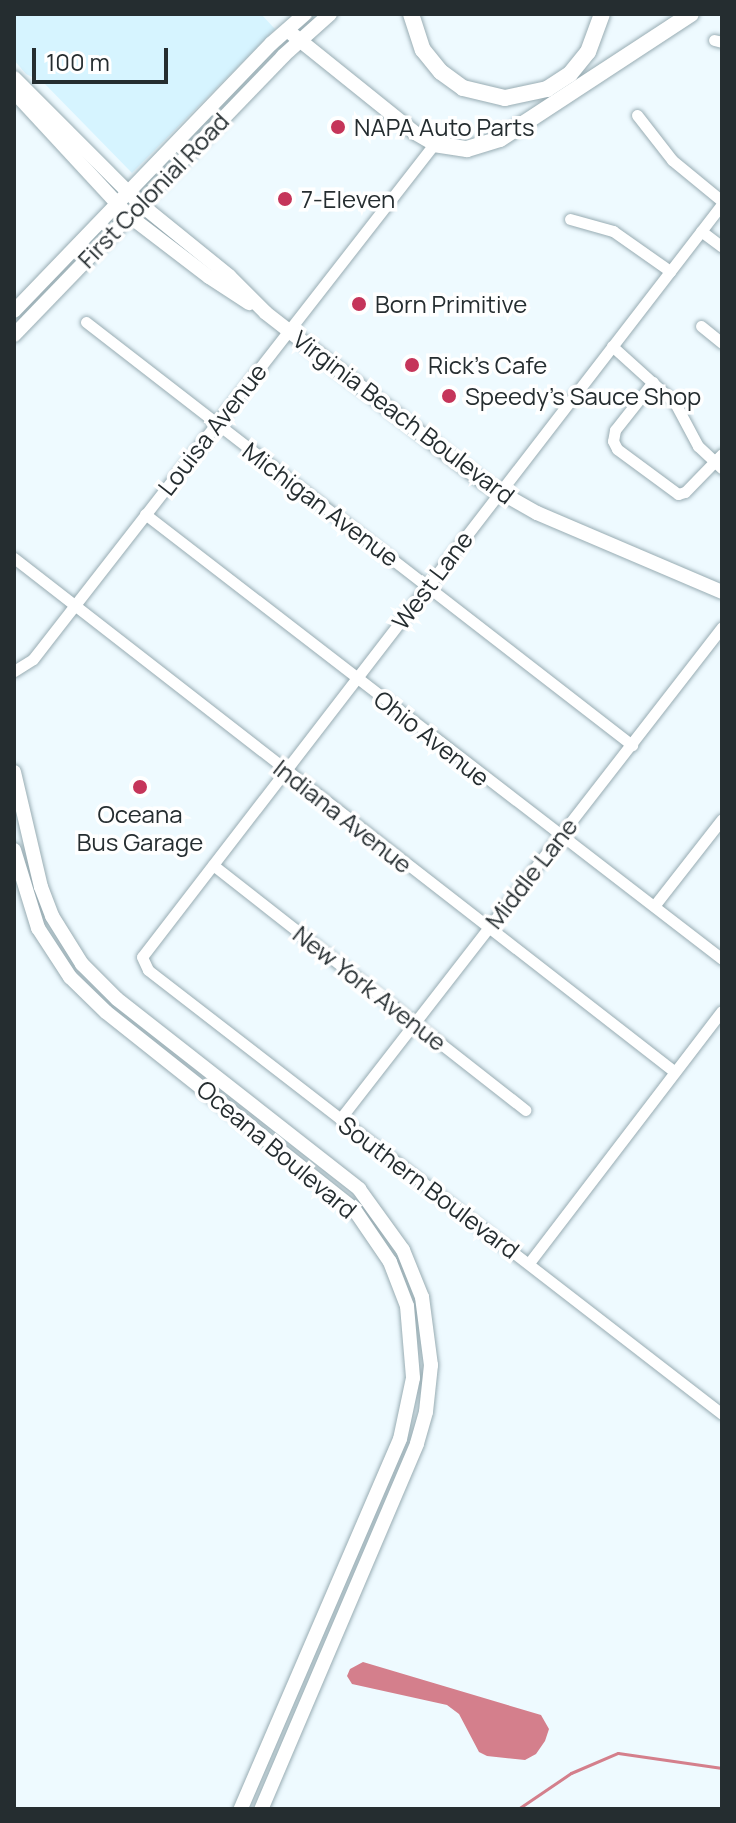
<!DOCTYPE html>
<html>
<head>
<meta charset="utf-8">
<style>
	body { margin:0 }
	#map { position:relative; width:736px; height:1823px; overflow:hidden; background:#eefaff; font-family:Manrope,sans-serif }
	div>[style] { position:absolute }
	.built>* { inset:0; background:#d6f4ff }
	.water>* { inset:0; background:#d47f8c }
	.stream>* { height:3px; margin:-1.5px; padding:0 1.5px; transform-origin:1.5px; border-radius:1.5px; background:#d47f8c }
	.roads { filter:drop-shadow(0 0 2px #98acb3) drop-shadow(0 0 2px #98acb3) }
	.minor>* { height:11px; margin:-5.5px; padding:0 5.5px; transform-origin:5.5px; border-radius:5.5px; background:#fff }
	.major>* { height:14px; margin:-7px; padding:0 7px; transform-origin:7px; border-radius:7px; background:#fff }
	.highway>* { height:16px; margin:-8px; padding:0 8px; transform-origin:8px; border-radius:8px; background:#fff }
	.dots>* { width:22px; height:22px; translate:-50% -50%; box-sizing:border-box; border:4px solid #fff; border-radius:50% }
	span { translate:-50% -50%; white-space:nowrap; text-align:center; line-height:1.15; -webkit-text-stroke:7px #fff; paint-order:stroke }
	.poi-label { font-size:24px; color:#252d30 }
	.left { translate:0 -50%; text-align:left }
	.street-label { font-size:24px; color:#252d30 }
	.frame { position:absolute; inset:0; border:16px solid #252d30; pointer-events:none }
	.scale { position:absolute; left:32px; top:48px; width:136px; height:36px; box-sizing:border-box; border:4px solid #252d30; border-top:0; padding-left:10px; font-size:24px; line-height:28px; white-space:nowrap; color:#252d30; -webkit-text-stroke:6px #fff; paint-order:stroke }
</style>
</head>
<body>
<div id="map">
	<div class="built">
		<i style="clip-path:polygon(14px 14px,261px 14px,275px 29px,132px 173px,44px 83px,26px 74px,14px 60px)"></i>
	</div>
	<div class="water">
		<i style="clip-path:polygon(363px 1662px,541px 1715px,549px 1729px,545px 1741px,536px 1754px,525px 1760px,487px 1756px,479px 1752px,459px 1714px,447px 1705px,352px 1684px,347px 1676px,350px 1669px)"></i>
	</div>
	<div class="stream">
		<i style="left:518px;top:1809px;width:64px;rotate:-34.2deg"></i>
		<i style="left:571px;top:1773px;width:51px;rotate:-23.1deg"></i>
		<i style="left:618px;top:1753px;width:105px;rotate:8.2deg"></i>
	</div>
	<div class="roads">
		<div class="minor">
			<i style="left:714px;top:40px;width:8px;rotate:14deg"></i>
			<i style="left:637px;top:115px;width:57px;rotate:52.1deg"></i>
			<i style="left:672px;top:160px;width:65px;rotate:39.4deg"></i>
			<i style="left:722px;top:204px;width:950px;rotate:127.61deg"></i>
			<i style="left:142px;top:957px;width:14px;rotate:65deg"></i>
			<i style="left:148px;top:970px;width:726px;rotate:37.72deg"></i>
			<i style="left:570px;top:219px;width:45px;rotate:15.6deg"></i>
			<i style="left:613px;top:231px;width:70px;rotate:35.1deg"></i>
			<i style="left:701px;top:231px;width:26px;rotate:37deg"></i>
			<i style="left:86px;top:322px;width:691px;rotate:37.77deg"></i>
			<i style="left:701px;top:326px;width:27px;rotate:39deg"></i>
			<i style="left:612px;top:346px;width:85px;rotate:42.1deg"></i>
			<i style="left:675px;top:403px;width:49px;rotate:61.9deg"></i>
			<i style="left:698px;top:446px;width:33px;rotate:43deg"></i>
			<i style="left:653px;top:382px;width:61px;rotate:128.4deg"></i>
			<i style="left:615px;top:430px;width:11px;rotate:100deg"></i>
			<i style="left:613px;top:441px;width:9px;rotate:63deg"></i>
			<i style="left:617px;top:449px;width:76px;rotate:36.4deg"></i>
			<i style="left:678px;top:494px;width:7px;rotate:-16deg"></i>
			<i style="left:685px;top:492px;width:53px;rotate:-45.8deg"></i>
			<i style="left:145px;top:514px;width:729px;rotate:37.64deg"></i>
			<i style="left:14px;top:558px;width:837px;rotate:37.87deg"></i>
			<i style="left:14px;top:671px;width:22px;rotate:-32deg"></i>
			<i style="left:33px;top:659px;width:653px;rotate:-52.09deg"></i>
			<i style="left:213px;top:865px;width:397px;rotate:38.1deg"></i>
			<i style="left:654px;top:906px;width:110px;rotate:-52deg"></i>
			<i style="left:340px;top:1119px;width:623px;rotate:-52.17deg"></i>
			<i style="left:529px;top:1263px;width:317px;rotate:-52.6deg"></i>
		</div>
		<div class="major">
			<i style="left:292px;top:34px;width:158px;rotate:38.8deg"></i>
			<i style="left:415px;top:133px;width:22px;rotate:30deg"></i>
			<i style="left:14px;top:78px;width:177px;rotate:45deg"></i>
			<i style="left:139px;top:203px;width:116px;rotate:39deg"></i>
			<i style="left:229px;top:276px;width:52px;rotate:45deg"></i>
			<i style="left:266px;top:313px;width:276px;rotate:37.9deg"></i>
			<i style="left:484px;top:483px;width:61px;rotate:29.5deg"></i>
			<i style="left:537px;top:513px;width:201px;rotate:23.1deg"></i>
			<i style="left:14px;top:92px;width:168px;rotate:47.2deg"></i>
			<i style="left:128px;top:215px;width:102px;rotate:37.4deg"></i>
			<i style="left:209px;top:277px;width:48px;rotate:33deg"></i>
			<i style="left:14px;top:311px;width:372px;rotate:-46.1deg"></i>
			<i style="left:272px;top:43px;width:44px;rotate:-41.3deg"></i>
			<i style="left:14px;top:335px;width:388px;rotate:-46deg"></i>
			<i style="left:283px;top:56px;width:63px;rotate:-41.8deg"></i>
			<i style="left:14px;top:772px;width:118px;rotate:76.8deg"></i>
			<i style="left:41px;top:887px;width:31px;rotate:69deg"></i>
			<i style="left:52px;top:916px;width:57px;rotate:58deg"></i>
			<i style="left:82px;top:964px;width:49px;rotate:45deg"></i>
			<i style="left:117px;top:999px;width:308px;rotate:38.1deg"></i>
			<i style="left:359px;top:1189px;width:75px;rotate:54.2deg"></i>
			<i style="left:403px;top:1250px;width:51px;rotate:68deg"></i>
			<i style="left:422px;top:1297px;width:69px;rotate:82.5deg"></i>
			<i style="left:431px;top:1365px;width:47px;rotate:96.1deg"></i>
			<i style="left:426px;top:1412px;width:33px;rotate:106deg"></i>
			<i style="left:417px;top:1444px;width:397px;rotate:113.1deg"></i>
			<i style="left:14px;top:850px;width:82px;rotate:72.9deg"></i>
			<i style="left:38px;top:928px;width:59px;rotate:56.9deg"></i>
			<i style="left:70px;top:977px;width:50px;rotate:44.2deg"></i>
			<i style="left:106px;top:1012px;width:317px;rotate:38.5deg"></i>
			<i style="left:354px;top:1209px;width:64px;rotate:55.8deg"></i>
			<i style="left:390px;top:1262px;width:47px;rotate:68.9deg"></i>
			<i style="left:407px;top:1306px;width:72px;rotate:85.2deg"></i>
			<i style="left:413px;top:1378px;width:62px;rotate:102deg"></i>
			<i style="left:400px;top:1439px;width:403px;rotate:113.3deg"></i>
		</div>
		<div class="highway">
			<i style="left:411px;top:14px;width:38px;rotate:72deg"></i>
			<i style="left:423px;top:50px;width:28px;rotate:51deg"></i>
			<i style="left:441px;top:72px;width:27px;rotate:36deg"></i>
			<i style="left:463px;top:88px;width:43px;rotate:13.4deg"></i>
			<i style="left:505px;top:98px;width:43px;rotate:-12.1deg"></i>
			<i style="left:547px;top:89px;width:27px;rotate:-33deg"></i>
			<i style="left:570px;top:74px;width:28px;rotate:-51deg"></i>
			<i style="left:588px;top:52px;width:40px;rotate:-69.8deg"></i>
			<i style="left:434px;top:144px;width:33px;rotate:9deg"></i>
			<i style="left:467px;top:149px;width:34px;rotate:-17deg"></i>
			<i style="left:500px;top:139px;width:228px;rotate:-33.2deg"></i>
		</div>
	</div>
	<div class="dots">
		<i style="left:338px;top:127px;background:#c5355a"></i>
		<i style="left:285px;top:199px;background:#c5355a"></i>
		<i style="left:359px;top:304px;background:#c5355a"></i>
		<i style="left:412px;top:365px;background:#c5355a"></i>
		<i style="left:449px;top:396px;background:#c5355a"></i>
		<i style="left:140px;top:787px;background:#c5355a"></i>
	</div>
	<div class="poi-label">
		<span class="left" style="left:354px;top:127px">NAPA Auto Parts</span>
		<span class="left" style="left:301px;top:199px">7-Eleven</span>
		<span class="left" style="left:375px;top:304px">Born Primitive</span>
		<span class="left" style="left:428px;top:365px">Rick's Cafe</span>
		<span class="left" style="left:465px;top:396px">Speedy's Sauce Shop</span>
		<span style="left:140px;top:828px">Oceana<br>Bus Garage</span>
	</div>
	<div class="street-label">
		<span style="left:153px;top:190px;rotate:-46deg">First Colonial Road</span>
		<span style="left:404px;top:417px;rotate:37deg">Virginia Beach Boulevard</span>
		<span style="left:212px;top:429px;rotate:-52deg">Louisa Avenue</span>
		<span style="left:321px;top:504px;rotate:37deg">Michigan Avenue</span>
		<span style="left:432px;top:580px;rotate:-53deg">West Lane</span>
		<span style="left:432px;top:738px;rotate:38deg">Ohio Avenue</span>
		<span style="left:343px;top:816px;rotate:38deg">Indiana Avenue</span>
		<span style="left:531px;top:873px;rotate:-52deg">Middle Lane</span>
		<span style="left:370px;top:988px;rotate:38deg">New York Avenue</span>
		<span style="left:277px;top:1149px;rotate:40deg">Oceana Boulevard</span>
		<span style="left:429px;top:1187px;rotate:37deg">Southern Boulevard</span>
	</div>
	<div class="frame"></div>
	<div class="scale">100 m</div>
</div>
</body>
</html>
